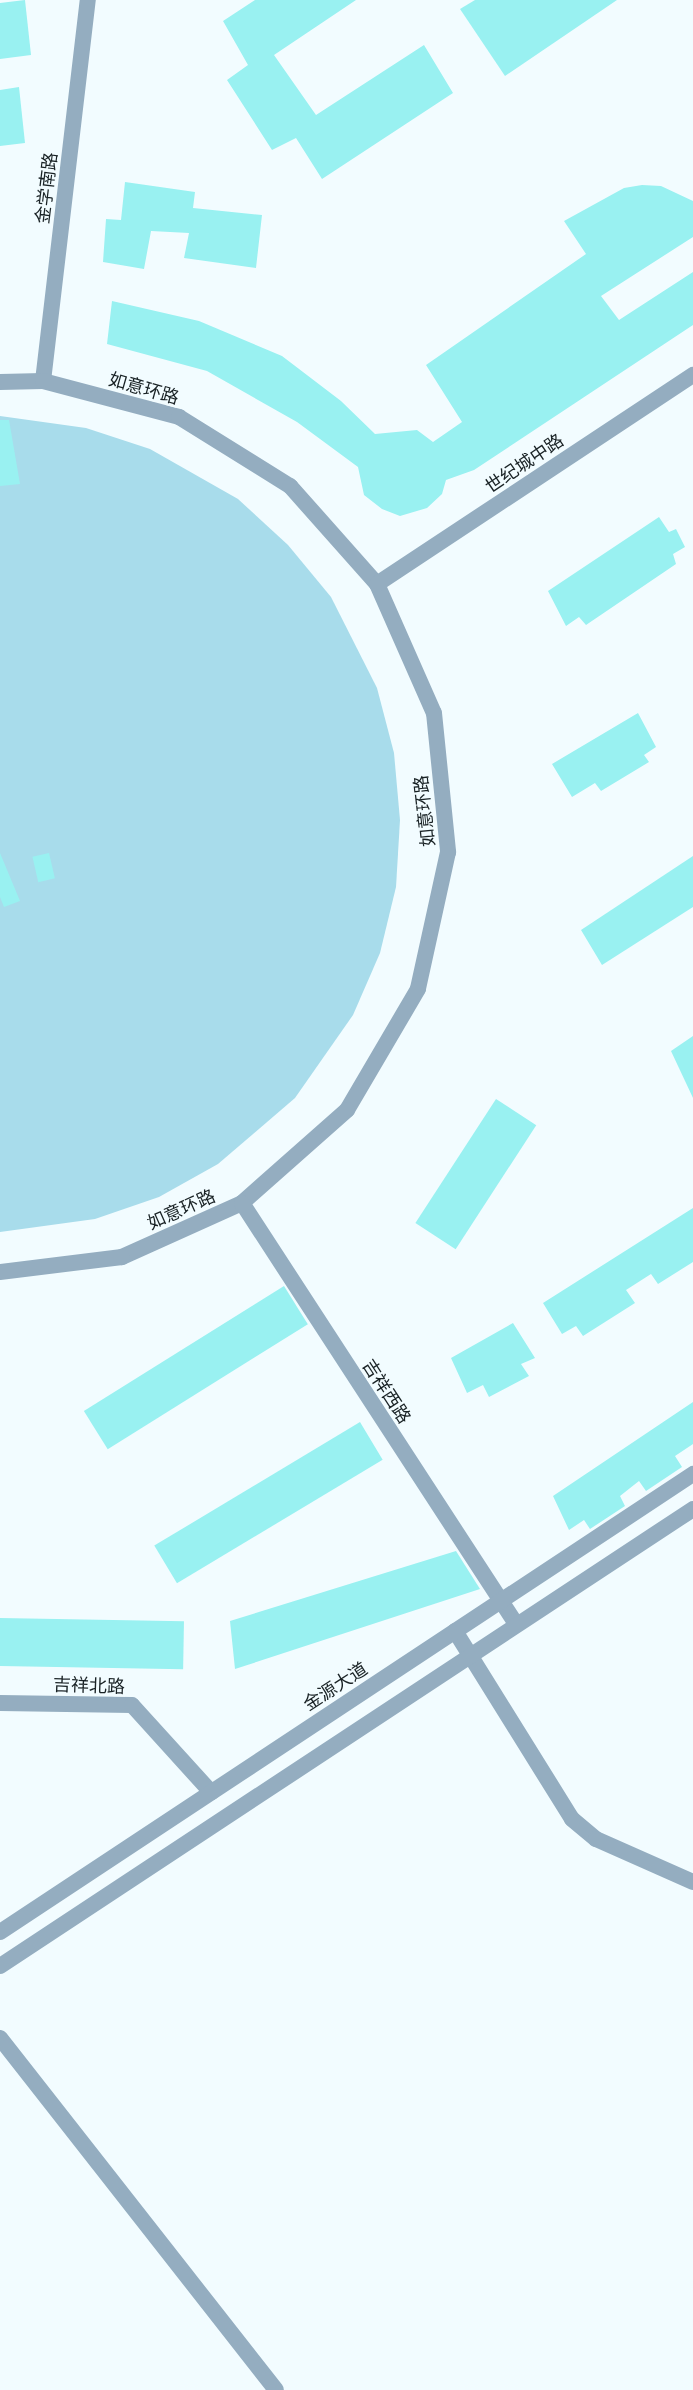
<!DOCTYPE html>
<html>
<head>
<meta charset="utf-8">
<style>
	body { margin:0 }
	#map { position:relative; width:693px; height:2390px; overflow:hidden; background:#f2fcff; font-family:Barlow,"Noto Sans SC",sans-serif }
	div>[style] { position:absolute }
	.green>* { inset:0; background:#a8dceb }
	.building>* { inset:0; background:#99f1f1; transform-origin:0 0 }
	.minor>* { height:16px; margin:-8px; padding:0 8px; transform-origin:8px; border-radius:8px; background:#94adc0 }
	.tertiary>* { height:16px; margin:-8px; padding:0 8px; transform-origin:8px; border-radius:8px; background:#94adc0 }
	span { translate:-50% -50%; white-space:nowrap; text-align:center; line-height:1.15; -webkit-text-stroke:4.5px #f2fcff; paint-order:stroke }
	.street-label { font-size:18px; color:#192225 }
</style>
</head>
<body>
<div id="map">
	<div class="green">
		<i style="clip-path:polygon(0 416px,86px 428px,150px 449px,238px 499px,288px 545px,331px 597px,377px 688px,394px 753px,400px 820px,396px 887px,380px 953px,353px 1015px,295px 1098px,218px 1164px,159px 1197px,95px 1219px,0 1232px)"></i>
	</div>
	<div class="building">
		<i style="clip-path:polygon(25px 0,31px 55px,0 59px,0 3px)"></i>
		<i style="clip-path:polygon(255px 0,356px 0,274px 55px,316px 115px,424px 45px,453px 93px,322px 179px,296px 138px,272px 150px,227px 80px,248px 65px,223px 21px)"></i>
		<i style="clip-path:polygon(475px 0,617px 0,505px 76px,460px 9px)"></i>
		<i style="clip-path:polygon(19px 87px,25px 143px,0 146px,0 90px)"></i>
		<i style="clip-path:polygon(125px 182px,195px 192px,193px 208px,262px 215px,256px 268px,184px 258px,189px 233px,151px 231px,144px 269px,103px 262px,106px 219px,121px 220px)"></i>
		<i style="clip-path:polygon(642px 185px,661px 186px,693px 201px,693px 237px,601px 296px,619px 320px,693px 272px,693px 325px,474px 470px,446px 480px,442px 494px,427px 508px,400px 516px,382px 509px,364px 495px,358px 467px,297px 422px,207px 371px,107px 344px,112px 301px,199px 321px,282px 356px,341px 401px,375px 434px,417px 430px,433px 442px,462px 422px,426px 365px,586px 254px,564px 221px,624px 188px)"></i>
		<i style="clip-path:polygon(0 420px,9px 420px,20px 484px,0 486px)"></i>
		<i style="clip-path:polygon(659px 517px,669px 532px,676px 529px,685px 547px,673px 554px,676px 564px,586px 625px,579px 617px,566px 626px,548px 591px)"></i>
		<i style="clip-path:polygon(638px 713px,656px 747px,644px 755px,649px 762px,601px 791px,595px 783px,572px 797px,552px 764px)"></i>
		<i style="clip-path:polygon(0 853px,20px 901px,4px 907px,0 897px)"></i>
		<i style="left:49px;top:853px;width:26px;height:17px;rotate:77deg"></i>
		<i style="clip-path:polygon(693px 856px,693px 907px,602px 965px,581px 930px)"></i>
		<i style="clip-path:polygon(693px 1036px,693px 1098px,671px 1051px)"></i>
		<i style="left:496px;top:1099px;width:48px;height:148px;rotate:33deg"></i>
		<i style="clip-path:polygon(693px 1208px,693px 1262px,658px 1284px,651px 1274px,626px 1290px,635px 1303px,583px 1336px,576px 1326px,562px 1334px,543px 1303px)"></i>
		<i style="left:284px;top:1286px;width:45px;height:236px;rotate:58deg"></i>
		<i style="clip-path:polygon(513px 1323px,535px 1358px,521px 1364px,529px 1376px,489px 1397px,483px 1385px,467px 1393px,451px 1358px)"></i>
		<i style="clip-path:polygon(693px 1402px,693px 1444px,675px 1456px,682px 1467px,646px 1491px,639px 1481px,620px 1496px,625px 1506px,590px 1529px,584px 1520px,569px 1530px,553px 1496px)"></i>
		<i style="left:360px;top:1422px;width:44px;height:240px;rotate:59deg"></i>
		<i style="clip-path:polygon(456px 1551px,480px 1589px,235px 1669px,230px 1621px)"></i>
		<i style="left:0;top:1618px;width:184px;height:48px;rotate:1deg"></i>
	</div>
	<div class="minor">
		<i style="left:43px;top:381px;width:384px;rotate:-83.3deg"></i>
		<i style="left:0;top:382px;width:43px;rotate:-1.3deg"></i>
		<i style="left:43px;top:381px;width:141px;rotate:14.8deg"></i>
		<i style="left:179px;top:417px;width:131px;rotate:31.9deg"></i>
		<i style="left:290px;top:486px;width:131px;rotate:48.4deg"></i>
		<i style="left:377px;top:584px;width:141px;rotate:66.2deg"></i>
		<i style="left:434px;top:713px;width:140px;rotate:84.2deg"></i>
		<i style="left:448px;top:852px;width:140px;rotate:102.4deg"></i>
		<i style="left:418px;top:989px;width:140px;rotate:120.4deg"></i>
		<i style="left:347px;top:1110px;width:140px;rotate:138.5deg"></i>
		<i style="left:242px;top:1203px;width:132px;rotate:155.8deg"></i>
		<i style="left:122px;top:1257px;width:123px;rotate:173deg"></i>
		<i style="left:377px;top:584px;width:379px;rotate:-33.5deg"></i>
		<i style="left:242px;top:1203px;width:502px;rotate:56.94deg"></i>
		<i style="left:455px;top:1631px;width:221px;rotate:58.1deg"></i>
		<i style="left:572px;top:1819px;width:31px;rotate:40deg"></i>
		<i style="left:596px;top:1839px;width:106px;rotate:23.9deg"></i>
		<i style="left:0;top:1703px;width:132px;rotate:0.9deg"></i>
		<i style="left:132px;top:1705px;width:118px;rotate:47.8deg"></i>
		<i style="left:0;top:2038px;width:447px;rotate:51.9deg"></i>
	</div>
	<div class="tertiary">
		<i style="left:0;top:1932px;width:831px;rotate:-33.46deg"></i>
		<i style="left:0;top:1966px;width:830px;rotate:-33.4deg"></i>
	</div>
	<div class="street-label">
		<span style="left:46px;top:188px;rotate:-83deg">金学南路</span>
		<span style="left:144px;top:388px;rotate:16deg">如意环路</span>
		<span style="left:524px;top:463px;rotate:-34deg">世纪城中路</span>
		<span style="left:424px;top:811px;rotate:-96deg">如意环路</span>
		<span style="left:181px;top:1209px;rotate:-24deg">如意环路</span>
		<span style="left:387px;top:1391px;rotate:57deg">吉祥西路</span>
		<span style="left:89px;top:1685px;rotate:2deg">吉祥北路</span>
		<span style="left:335px;top:1686px;rotate:-33deg">金源大道</span>
	</div>
</div>
</body>
</html>
